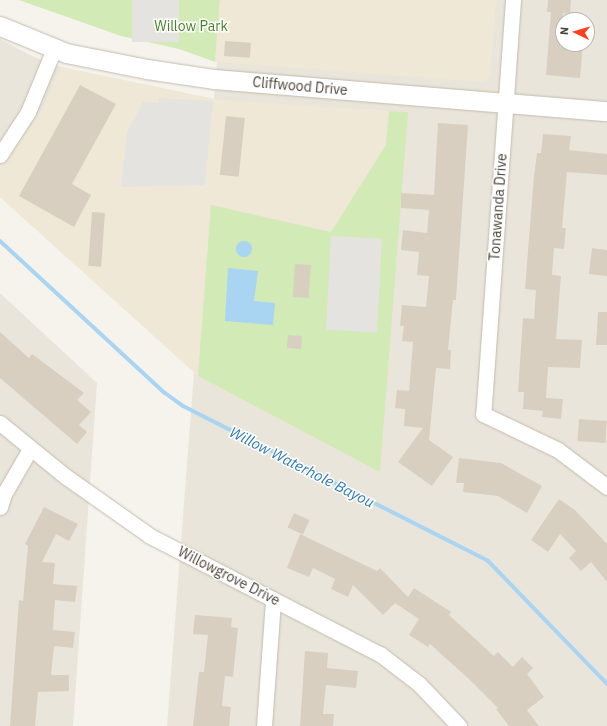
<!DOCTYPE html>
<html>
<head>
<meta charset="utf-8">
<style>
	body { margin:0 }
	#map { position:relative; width:607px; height:726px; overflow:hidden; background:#f6f3ec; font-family:"IBM Plex Sans",sans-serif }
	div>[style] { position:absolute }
	.residential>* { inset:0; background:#eae5da }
	.education>* { inset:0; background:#efe8d6 }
	.green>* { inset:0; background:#d2eab5 }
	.parking>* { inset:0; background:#e5e3e0; transform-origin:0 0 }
	.water>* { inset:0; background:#a9d4f2 }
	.round { border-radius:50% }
	.stream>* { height:4px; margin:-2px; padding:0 2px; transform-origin:2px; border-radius:2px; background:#a9d4f2 }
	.building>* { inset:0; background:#d8cfc1; transform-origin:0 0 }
	.roads { filter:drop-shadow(0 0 1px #c2bbae) drop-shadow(0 0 1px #c2bbae) }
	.minor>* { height:15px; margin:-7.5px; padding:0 7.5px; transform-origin:7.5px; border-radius:7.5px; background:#fff }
	.tertiary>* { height:19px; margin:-9.5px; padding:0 9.5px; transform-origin:9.5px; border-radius:9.5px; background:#fff }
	span { translate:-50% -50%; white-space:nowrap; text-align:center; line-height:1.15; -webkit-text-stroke:3px #fff; paint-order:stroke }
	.park-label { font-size:14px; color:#4a7f2a }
	.street-label { font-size:14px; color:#4b4439 }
	.water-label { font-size:15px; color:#2e7ab2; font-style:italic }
	.north { position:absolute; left:555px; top:12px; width:40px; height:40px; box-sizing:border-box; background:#fff; border:1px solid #b7b4b0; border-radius:50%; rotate:275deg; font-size:11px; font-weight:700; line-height:16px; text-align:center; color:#4b4439 }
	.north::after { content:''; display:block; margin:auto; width:14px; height:18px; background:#fc3f1d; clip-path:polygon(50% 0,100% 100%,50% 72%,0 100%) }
</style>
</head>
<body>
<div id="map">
	<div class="residential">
		<i style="clip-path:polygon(evenodd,222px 0,607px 0,607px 726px,167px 726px,194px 372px,0 197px,0 39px,32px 56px,61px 67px,214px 99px,222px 0,563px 20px,587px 20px,587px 44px,563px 44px,563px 20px)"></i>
		<i style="clip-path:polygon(0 293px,97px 383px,73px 726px,0 726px)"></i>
	</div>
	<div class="education">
		<i style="clip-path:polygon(220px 0,496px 0,490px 77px,484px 82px,215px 62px)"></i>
		<i style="clip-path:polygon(61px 67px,219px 100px,389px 111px,386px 145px,331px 232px,211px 205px,198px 376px,0 197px,0 169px,44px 107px)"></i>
	</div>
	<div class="green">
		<i style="clip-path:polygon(19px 0,220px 0,215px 62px,179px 49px,121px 36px)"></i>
		<i style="clip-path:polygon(389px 111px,408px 112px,380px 472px,198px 376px,211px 205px,331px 232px,386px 145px)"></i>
	</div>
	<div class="parking">
		<i style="left:132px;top:0;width:47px;height:42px"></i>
		<i style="clip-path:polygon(159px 98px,213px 101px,205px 185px,121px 187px,127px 132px,143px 102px,159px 103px)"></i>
		<i style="left:331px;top:236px;width:51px;height:94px;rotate:3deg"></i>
	</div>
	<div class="water">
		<i class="round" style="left:236px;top:241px;width:16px;height:16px"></i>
		<i style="clip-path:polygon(228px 268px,258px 271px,254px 301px,275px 303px,273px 325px,225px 321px)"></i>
	</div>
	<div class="stream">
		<i style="left:0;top:241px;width:224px;rotate:42.7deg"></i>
		<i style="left:165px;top:393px;width:22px;rotate:36deg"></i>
		<i style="left:183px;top:406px;width:342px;rotate:26.9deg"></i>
		<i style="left:488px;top:561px;width:171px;rotate:45.9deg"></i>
	</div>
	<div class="building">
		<i style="clip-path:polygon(548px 0,571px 0,570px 14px,563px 13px,563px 44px,583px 44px,580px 78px,546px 75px,551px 12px,547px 12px)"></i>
		<i style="left:225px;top:41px;width:26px;height:15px;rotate:4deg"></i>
		<i style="clip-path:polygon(80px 85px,116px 104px,72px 184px,91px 195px,74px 227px,19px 196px)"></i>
		<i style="left:226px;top:116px;width:19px;height:59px;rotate:6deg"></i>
		<i style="clip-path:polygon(438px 123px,468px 125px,456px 300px,453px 300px,448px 350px,451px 350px,450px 369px,436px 368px,429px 440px,453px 457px,432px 486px,398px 462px,423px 428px,404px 426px,405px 409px,395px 408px,397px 390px,409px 391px,413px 342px,402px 341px,404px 326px,400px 326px,402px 305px,426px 307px,429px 276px,417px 275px,419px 252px,401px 250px,403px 230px,427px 233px,429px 210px,401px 208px,401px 193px,434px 195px)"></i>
		<i style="clip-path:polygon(543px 134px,571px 136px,569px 150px,607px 154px,607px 175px,567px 172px,562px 228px,566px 228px,564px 249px,554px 248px,552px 275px,561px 276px,556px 339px,582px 340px,580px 368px,548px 367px,546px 398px,563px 399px,561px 419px,542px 417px,543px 411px,523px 409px,524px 392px,518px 392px,523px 318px,534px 319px,536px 290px,525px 289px,534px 176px,537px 153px,541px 153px)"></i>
		<i style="left:92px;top:212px;width:13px;height:54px;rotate:4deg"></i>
		<i style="clip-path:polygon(592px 248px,607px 250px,607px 276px,589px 274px)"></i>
		<i style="left:295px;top:264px;width:16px;height:33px;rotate:4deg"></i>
		<i style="clip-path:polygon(598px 312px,607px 312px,607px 345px,596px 345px)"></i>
		<i style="clip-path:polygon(0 332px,29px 358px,32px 354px,84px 393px,77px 400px,91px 412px,79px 425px,87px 432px,77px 444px,0 378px)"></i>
		<i style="left:288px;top:335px;width:14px;height:13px;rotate:4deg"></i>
		<i style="left:579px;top:419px;width:28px;height:22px;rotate:4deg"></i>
		<i style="clip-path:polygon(459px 458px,501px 463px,542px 486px,527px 513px,498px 496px,463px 492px,464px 483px,456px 483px)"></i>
		<i style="clip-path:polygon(559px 499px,575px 510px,607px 544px,607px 582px,591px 562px,581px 571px,569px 558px,576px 551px,560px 534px,548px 552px,531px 540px)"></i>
		<i style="clip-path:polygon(44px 507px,78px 524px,69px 541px,56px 534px,42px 562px,55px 563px,53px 584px,77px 586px,75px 602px,55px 600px,53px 630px,75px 632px,73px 648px,54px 646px,51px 675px,69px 675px,69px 691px,38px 692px,35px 726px,10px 726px,19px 600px,23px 601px,28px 546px,25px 544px)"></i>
		<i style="left:294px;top:513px;width:17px;height:16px;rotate:24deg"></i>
		<i style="clip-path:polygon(300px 534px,377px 571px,380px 568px,408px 597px,414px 588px,451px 612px,449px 615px,494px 656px,498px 652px,513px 667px,522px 657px,533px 668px,527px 674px,544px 697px,527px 710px,539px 726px,509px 726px,496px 709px,498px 708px,471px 681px,430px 644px,428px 647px,409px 635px,419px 619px,395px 603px,383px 615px,353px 585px,348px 597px,331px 589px,335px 579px,313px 568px,309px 577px,287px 568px)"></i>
		<i style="clip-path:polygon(195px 615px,232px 618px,231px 627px,238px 628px,233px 677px,225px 676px,222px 706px,231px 707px,229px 726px,193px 726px,199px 672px,204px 672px,208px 635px,193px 634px)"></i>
		<i style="clip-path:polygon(305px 651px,328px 653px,327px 668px,358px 671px,356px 688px,326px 685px,323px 714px,334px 714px,333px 726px,300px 726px)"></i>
	</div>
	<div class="roads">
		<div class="minor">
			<i style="left:513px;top:0;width:415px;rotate:94.1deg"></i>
			<i style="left:483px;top:414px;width:83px;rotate:25.6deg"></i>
			<i style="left:558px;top:450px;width:61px;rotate:37.1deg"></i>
			<i style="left:0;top:155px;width:51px;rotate:-56.9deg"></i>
			<i style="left:28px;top:112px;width:68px;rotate:-67.6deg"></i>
			<i style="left:0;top:423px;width:84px;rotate:39.2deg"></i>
			<i style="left:65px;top:476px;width:104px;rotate:35.2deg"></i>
			<i style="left:150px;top:536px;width:259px;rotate:27.2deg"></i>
			<i style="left:380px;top:654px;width:49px;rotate:37.6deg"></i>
			<i style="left:419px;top:684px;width:58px;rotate:46.4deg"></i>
			<i style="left:0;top:507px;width:14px;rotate:-73deg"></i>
			<i style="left:4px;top:494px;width:52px;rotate:-60deg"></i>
			<i style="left:264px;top:726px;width:127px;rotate:-85.9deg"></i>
		</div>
		<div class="tertiary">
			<i style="left:0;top:26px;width:71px;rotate:22.2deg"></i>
			<i style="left:66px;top:53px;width:83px;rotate:11.2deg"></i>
			<i style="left:147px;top:69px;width:68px;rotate:8.5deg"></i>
			<i style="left:214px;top:79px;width:394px;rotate:4.7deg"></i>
		</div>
	</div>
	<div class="park-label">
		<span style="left:191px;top:26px">Willow Park</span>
	</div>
	<div class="street-label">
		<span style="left:300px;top:86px;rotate:5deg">Cliffwood Drive</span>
		<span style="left:498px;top:207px;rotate:-86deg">Tonawanda Drive</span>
		<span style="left:229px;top:576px;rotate:27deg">Willowgrove Drive</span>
	</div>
	<div class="water-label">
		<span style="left:302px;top:467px;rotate:27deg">Willow Waterhole Bayou</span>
	</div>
	<div class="north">N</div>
</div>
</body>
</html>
